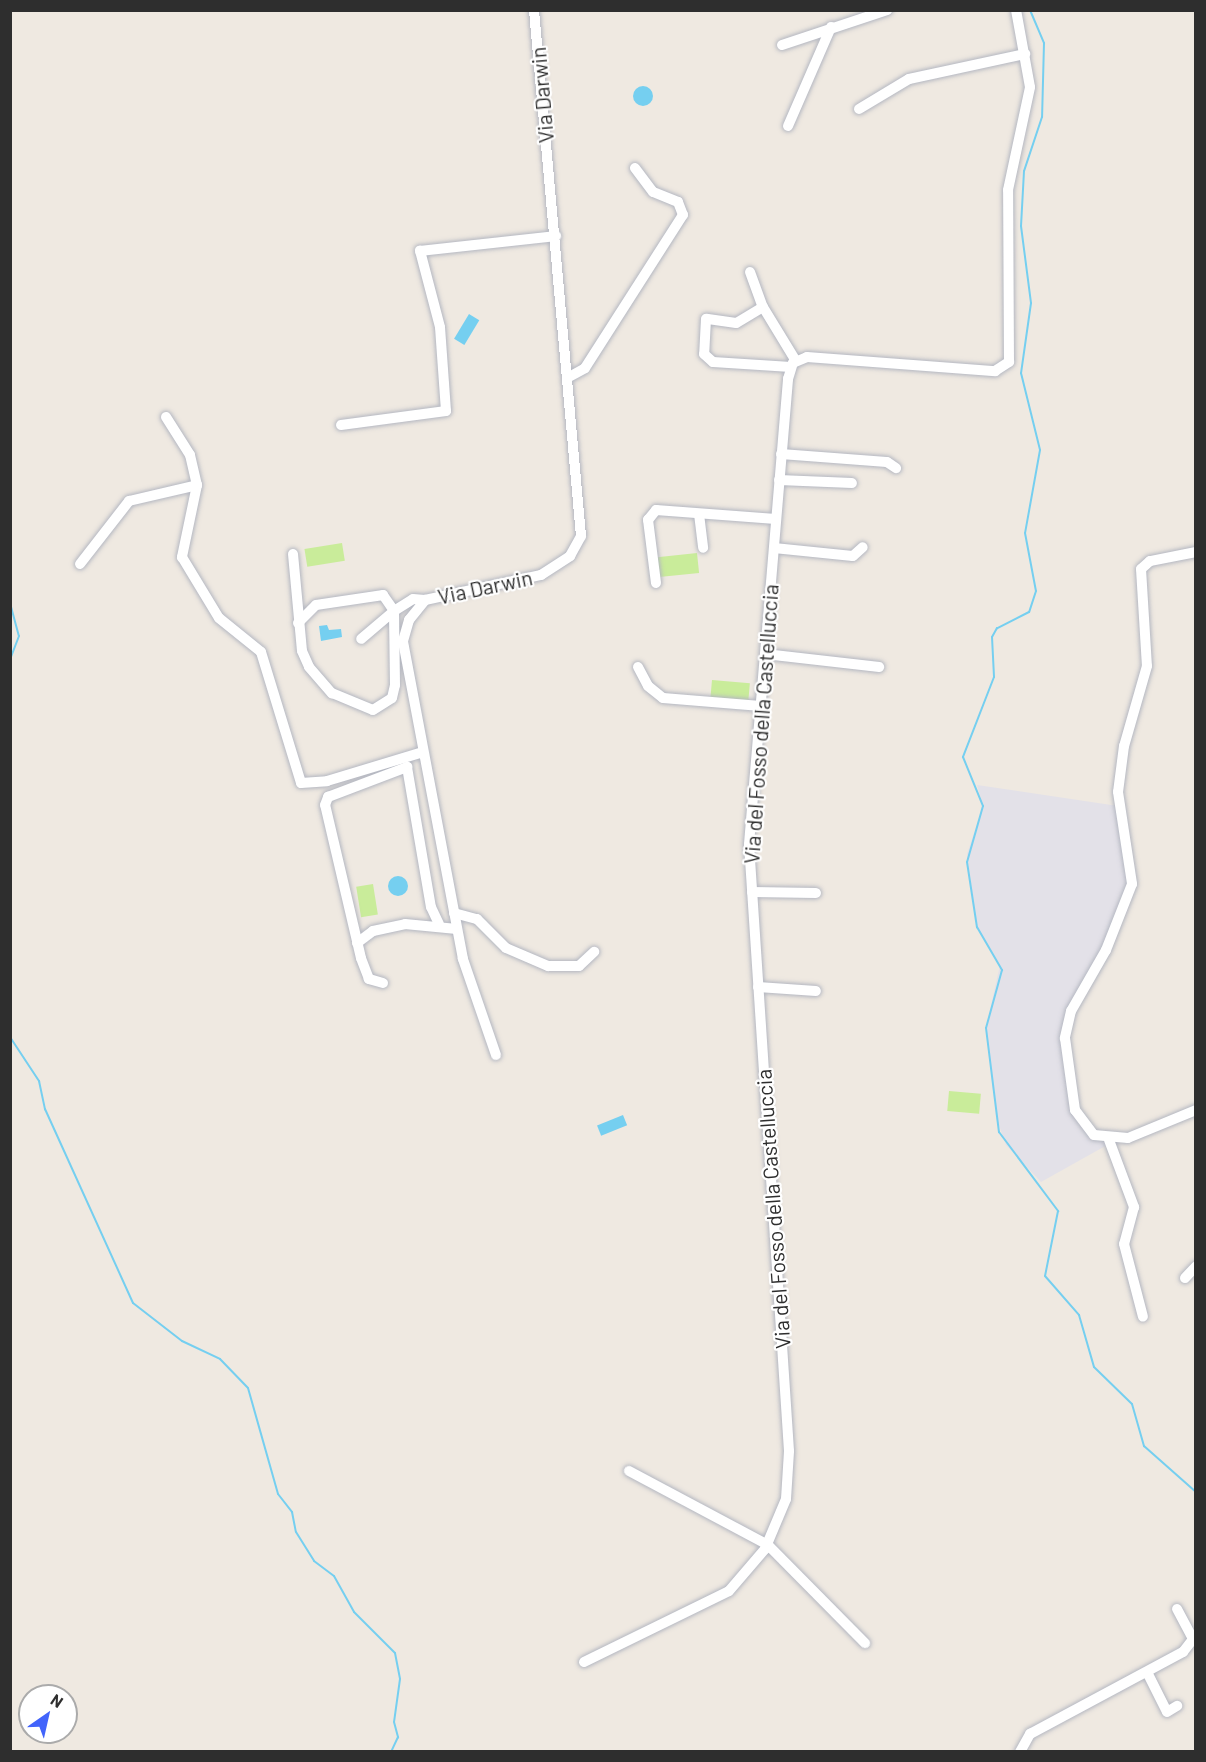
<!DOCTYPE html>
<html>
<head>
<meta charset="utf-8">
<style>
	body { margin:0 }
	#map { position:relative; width:1206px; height:1762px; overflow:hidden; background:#efe9e1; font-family:Barlow,sans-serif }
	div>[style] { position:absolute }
	.industrial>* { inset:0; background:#e3e1e8 }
	.pitch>* { inset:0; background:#c9ec9a; transform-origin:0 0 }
	.water>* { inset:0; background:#75cff0; transform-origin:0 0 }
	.round { border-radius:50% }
	.stream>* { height:2px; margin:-1px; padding:0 1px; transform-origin:1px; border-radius:1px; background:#75cff0 }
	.roads { filter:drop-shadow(0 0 2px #b4b7c1) drop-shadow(0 0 2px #b4b7c1) }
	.minor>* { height:10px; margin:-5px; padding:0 5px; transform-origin:5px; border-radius:5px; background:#fff }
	span { translate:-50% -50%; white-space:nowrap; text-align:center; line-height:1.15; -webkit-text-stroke:4.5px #fff; paint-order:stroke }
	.street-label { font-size:21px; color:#2e2e2e }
	.frame { position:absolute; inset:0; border:12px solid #2e2e2e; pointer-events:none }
	.north { position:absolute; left:18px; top:1684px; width:60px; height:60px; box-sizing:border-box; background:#fff; border:2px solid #ababab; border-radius:50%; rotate:34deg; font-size:16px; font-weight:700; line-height:24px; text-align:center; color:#2e2e2e }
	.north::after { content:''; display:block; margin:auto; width:21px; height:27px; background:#4264fb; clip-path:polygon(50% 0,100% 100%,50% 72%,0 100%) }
</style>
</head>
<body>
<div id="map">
	<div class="industrial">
		<i style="clip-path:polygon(977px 785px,1118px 806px,1132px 884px,1067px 1025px,1071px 1090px,1090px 1132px,1116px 1140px,1041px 1182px,1006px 1145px,996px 1117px,986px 1028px,1000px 965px,977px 927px,967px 854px,983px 806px)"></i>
	</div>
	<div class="pitch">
		<i style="left:342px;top:543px;width:18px;height:38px;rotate:81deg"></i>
		<i style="left:697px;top:553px;width:20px;height:40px;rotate:84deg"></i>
		<i style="left:712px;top:680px;width:38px;height:19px;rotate:5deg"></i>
		<i style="left:373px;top:884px;width:31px;height:17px;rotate:81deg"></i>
		<i style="left:949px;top:1091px;width:32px;height:20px;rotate:5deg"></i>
	</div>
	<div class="water">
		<i class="round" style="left:633px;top:86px;width:20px;height:20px"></i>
		<i style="left:469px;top:314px;width:12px;height:29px;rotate:31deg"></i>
		<i style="clip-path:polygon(327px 625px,329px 630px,341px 629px,342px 637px,321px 641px,319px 626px)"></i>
		<i class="round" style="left:388px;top:876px;width:20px;height:20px"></i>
		<i style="left:623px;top:1115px;width:11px;height:28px;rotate:68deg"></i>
	</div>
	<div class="stream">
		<i style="left:1030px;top:10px;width:36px;rotate:67deg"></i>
		<i style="left:1044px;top:43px;width:74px;rotate:91.5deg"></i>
		<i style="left:1042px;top:117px;width:57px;rotate:108.4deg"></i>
		<i style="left:1024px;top:171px;width:55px;rotate:93.1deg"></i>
		<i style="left:1021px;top:226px;width:78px;rotate:82.6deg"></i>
		<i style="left:1031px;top:303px;width:71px;rotate:98.1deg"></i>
		<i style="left:1021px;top:373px;width:79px;rotate:76.1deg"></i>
		<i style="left:1040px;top:450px;width:84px;rotate:100.2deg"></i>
		<i style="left:1025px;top:533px;width:59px;rotate:79.3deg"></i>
		<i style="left:1036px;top:591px;width:22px;rotate:108deg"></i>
		<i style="left:1029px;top:612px;width:36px;rotate:153deg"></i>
		<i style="left:997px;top:628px;width:10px;rotate:119deg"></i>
		<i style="left:992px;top:637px;width:40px;rotate:87.1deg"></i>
		<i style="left:994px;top:677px;width:86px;rotate:111.2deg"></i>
		<i style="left:963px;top:757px;width:53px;rotate:67.8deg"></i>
		<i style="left:983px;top:806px;width:58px;rotate:105.9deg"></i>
		<i style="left:967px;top:862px;width:66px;rotate:81.3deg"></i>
		<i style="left:977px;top:927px;width:50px;rotate:59.8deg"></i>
		<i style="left:1002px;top:970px;width:60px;rotate:105.4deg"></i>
		<i style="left:986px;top:1028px;width:105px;rotate:82.9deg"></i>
		<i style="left:999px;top:1132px;width:99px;rotate:53.2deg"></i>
		<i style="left:1058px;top:1211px;width:66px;rotate:101.3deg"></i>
		<i style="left:1045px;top:1276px;width:52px;rotate:48.9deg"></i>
		<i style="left:1079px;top:1315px;width:54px;rotate:73.9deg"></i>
		<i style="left:1094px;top:1367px;width:53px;rotate:44.2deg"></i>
		<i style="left:1132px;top:1404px;width:44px;rotate:74.1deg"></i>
		<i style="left:1144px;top:1446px;width:69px;rotate:41.5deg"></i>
		<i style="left:10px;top:603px;width:34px;rotate:75deg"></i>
		<i style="left:19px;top:636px;width:25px;rotate:111deg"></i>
		<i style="left:10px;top:1037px;width:53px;rotate:56.6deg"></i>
		<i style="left:39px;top:1081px;width:29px;rotate:78deg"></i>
		<i style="left:45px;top:1109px;width:213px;rotate:65.6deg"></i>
		<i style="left:133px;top:1303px;width:62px;rotate:37.8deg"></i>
		<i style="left:182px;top:1341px;width:42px;rotate:25.3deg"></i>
		<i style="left:220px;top:1359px;width:40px;rotate:46deg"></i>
		<i style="left:248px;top:1388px;width:110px;rotate:74.2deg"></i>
		<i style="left:278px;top:1494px;width:23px;rotate:52deg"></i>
		<i style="left:292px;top:1512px;width:20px;rotate:79deg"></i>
		<i style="left:296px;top:1532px;width:34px;rotate:58deg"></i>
		<i style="left:314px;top:1561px;width:25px;rotate:37deg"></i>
		<i style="left:334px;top:1576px;width:41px;rotate:60.9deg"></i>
		<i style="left:354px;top:1612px;width:58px;rotate:45deg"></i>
		<i style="left:395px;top:1653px;width:26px;rotate:79deg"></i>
		<i style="left:400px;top:1679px;width:43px;rotate:97.9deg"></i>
		<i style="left:394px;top:1722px;width:16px;rotate:75deg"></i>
		<i style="left:398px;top:1737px;width:17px;rotate:115deg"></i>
	</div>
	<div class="roads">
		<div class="minor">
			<i style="left:782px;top:45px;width:111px;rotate:-18.4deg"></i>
			<i style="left:859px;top:109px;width:58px;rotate:-31deg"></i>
			<i style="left:909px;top:79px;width:119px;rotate:-12.2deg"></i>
			<i style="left:788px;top:126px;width:108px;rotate:-66.5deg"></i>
			<i style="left:750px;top:272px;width:37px;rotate:70deg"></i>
			<i style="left:763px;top:307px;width:63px;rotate:58.6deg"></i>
			<i style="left:763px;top:307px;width:31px;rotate:149deg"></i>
			<i style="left:736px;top:323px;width:30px;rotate:-172deg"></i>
			<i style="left:706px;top:319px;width:35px;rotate:93deg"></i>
			<i style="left:704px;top:354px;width:12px;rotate:42deg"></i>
			<i style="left:713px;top:362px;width:78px;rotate:3.7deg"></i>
			<i style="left:569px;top:377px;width:18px;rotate:-29deg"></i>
			<i style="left:585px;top:368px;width:182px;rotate:-57.4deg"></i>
			<i style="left:683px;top:215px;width:14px;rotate:-111deg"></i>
			<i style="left:678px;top:202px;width:27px;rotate:-158deg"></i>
			<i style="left:653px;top:192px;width:30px;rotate:-127deg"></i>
			<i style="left:166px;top:417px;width:45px;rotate:57.7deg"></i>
			<i style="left:190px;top:455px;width:31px;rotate:77deg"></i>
			<i style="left:197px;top:485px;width:74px;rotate:101.8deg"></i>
			<i style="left:182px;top:557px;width:71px;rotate:58.8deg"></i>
			<i style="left:219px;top:618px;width:54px;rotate:39deg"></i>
			<i style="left:261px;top:652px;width:137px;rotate:73deg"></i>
			<i style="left:301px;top:783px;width:26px;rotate:-4deg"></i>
			<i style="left:327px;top:781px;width:100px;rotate:-16.8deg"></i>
			<i style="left:341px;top:425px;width:106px;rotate:-7.6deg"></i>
			<i style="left:446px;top:411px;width:84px;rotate:-94.1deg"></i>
			<i style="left:440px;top:327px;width:79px;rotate:-104.7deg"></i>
			<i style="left:420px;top:251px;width:137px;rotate:-6.3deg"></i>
			<i style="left:781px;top:454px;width:106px;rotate:4.3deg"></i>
			<i style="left:887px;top:462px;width:11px;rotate:34deg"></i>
			<i style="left:779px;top:480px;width:73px;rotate:2.4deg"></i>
			<i style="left:699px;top:514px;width:34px;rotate:83deg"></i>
			<i style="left:774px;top:548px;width:79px;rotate:5.8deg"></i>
			<i style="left:853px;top:556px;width:13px;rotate:-42deg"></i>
			<i style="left:1196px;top:552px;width:47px;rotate:168.9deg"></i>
			<i style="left:1150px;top:561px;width:12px;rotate:138deg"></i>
			<i style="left:1141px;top:569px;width:97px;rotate:86.5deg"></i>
			<i style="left:1147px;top:666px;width:83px;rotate:106deg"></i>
			<i style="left:1124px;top:746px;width:46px;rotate:97.4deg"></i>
			<i style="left:1118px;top:792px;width:93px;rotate:81.3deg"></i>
			<i style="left:1132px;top:884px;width:71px;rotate:111.5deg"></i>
			<i style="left:1106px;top:950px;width:70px;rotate:119.8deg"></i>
			<i style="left:1071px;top:1011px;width:28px;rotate:103deg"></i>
			<i style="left:1065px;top:1038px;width:73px;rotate:82.1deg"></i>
			<i style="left:1075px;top:1110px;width:31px;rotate:53deg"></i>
			<i style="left:1094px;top:1135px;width:34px;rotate:5deg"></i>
			<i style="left:1128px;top:1138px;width:74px;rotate:-22.4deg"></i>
			<i style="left:293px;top:554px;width:97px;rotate:84.7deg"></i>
			<i style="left:302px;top:651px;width:17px;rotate:66deg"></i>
			<i style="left:309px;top:667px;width:35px;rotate:49deg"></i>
			<i style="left:332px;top:693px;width:44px;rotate:22.5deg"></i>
			<i style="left:373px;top:710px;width:22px;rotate:-32deg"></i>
			<i style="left:392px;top:698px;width:13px;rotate:-77deg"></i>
			<i style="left:395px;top:685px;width:74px;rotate:-90.8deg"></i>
			<i style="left:394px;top:611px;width:22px;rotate:-32deg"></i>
			<i style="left:413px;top:599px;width:12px;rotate:5deg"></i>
			<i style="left:80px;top:564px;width:80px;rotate:-52.1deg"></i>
			<i style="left:129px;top:501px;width:70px;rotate:-13.2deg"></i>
			<i style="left:656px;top:583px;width:64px;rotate:-97.2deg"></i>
			<i style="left:648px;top:520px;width:13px;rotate:-51deg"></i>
			<i style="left:656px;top:510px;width:120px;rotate:4.3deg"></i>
			<i style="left:298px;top:623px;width:25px;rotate:-45deg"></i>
			<i style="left:316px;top:605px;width:68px;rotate:-8.5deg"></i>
			<i style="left:383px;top:595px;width:19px;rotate:55deg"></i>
			<i style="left:394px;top:611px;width:43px;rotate:139.7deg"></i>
			<i style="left:765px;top:654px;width:115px;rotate:6.5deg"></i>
			<i style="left:638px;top:667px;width:21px;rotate:62deg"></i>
			<i style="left:648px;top:686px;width:19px;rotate:39deg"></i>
			<i style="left:663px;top:698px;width:98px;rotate:4.7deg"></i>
			<i style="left:752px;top:892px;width:64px;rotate:0.9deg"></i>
			<i style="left:454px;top:913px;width:24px;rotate:15deg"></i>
			<i style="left:477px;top:919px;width:41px;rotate:45deg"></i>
			<i style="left:506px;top:948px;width:46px;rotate:23.2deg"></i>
			<i style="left:548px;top:966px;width:31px"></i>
			<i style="left:579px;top:966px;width:21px;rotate:-43deg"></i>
			<i style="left:357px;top:943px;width:20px;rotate:-37deg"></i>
			<i style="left:373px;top:931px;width:33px;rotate:-12deg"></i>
			<i style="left:405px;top:924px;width:52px;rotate:5.5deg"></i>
			<i style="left:383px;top:983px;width:15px;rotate:-164deg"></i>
			<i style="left:369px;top:979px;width:22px;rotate:-111deg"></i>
			<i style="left:361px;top:958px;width:157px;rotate:-103.2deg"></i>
			<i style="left:325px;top:805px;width:9px;rotate:-69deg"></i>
			<i style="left:328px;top:797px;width:85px;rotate:-20.8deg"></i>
			<i style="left:407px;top:767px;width:142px;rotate:80.3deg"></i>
			<i style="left:431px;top:907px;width:19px;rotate:65deg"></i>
			<i style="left:758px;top:987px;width:58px;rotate:3.9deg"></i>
			<i style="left:496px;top:1055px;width:102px;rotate:-109deg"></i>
			<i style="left:463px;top:959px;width:324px;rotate:-100.7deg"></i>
			<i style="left:403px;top:641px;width:22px;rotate:-74deg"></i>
			<i style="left:409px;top:620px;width:26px;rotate:-51deg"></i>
			<i style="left:425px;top:600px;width:119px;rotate:-12.2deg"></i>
			<i style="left:541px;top:575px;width:35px;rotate:-33deg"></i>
			<i style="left:570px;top:556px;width:23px;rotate:-61deg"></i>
			<i style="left:581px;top:536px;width:528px;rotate:-95.11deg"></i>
			<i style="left:1109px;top:1140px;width:72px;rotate:69.5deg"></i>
			<i style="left:1134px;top:1207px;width:38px;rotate:105deg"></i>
			<i style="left:1124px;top:1244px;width:75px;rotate:75.4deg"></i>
			<i style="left:1185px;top:1278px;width:16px;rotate:-47deg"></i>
			<i style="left:629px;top:1471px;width:157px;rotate:28deg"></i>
			<i style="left:768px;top:1545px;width:138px;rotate:45.3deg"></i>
			<i style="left:584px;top:1662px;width:161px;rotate:-26.1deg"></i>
			<i style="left:729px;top:1591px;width:55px;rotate:-49.4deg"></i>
			<i style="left:765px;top:1549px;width:54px;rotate:-67.2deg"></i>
			<i style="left:786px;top:1499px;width:48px;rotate:-86.4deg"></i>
			<i style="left:789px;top:1451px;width:608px;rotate:-93.77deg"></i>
			<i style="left:749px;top:844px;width:467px;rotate:-85.2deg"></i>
			<i style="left:788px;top:379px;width:17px;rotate:-73deg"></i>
			<i style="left:793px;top:363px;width:15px;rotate:-23deg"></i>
			<i style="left:807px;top:357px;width:189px;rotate:4.3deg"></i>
			<i style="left:995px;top:371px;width:17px;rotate:-33deg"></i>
			<i style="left:1009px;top:362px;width:172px;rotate:-90.3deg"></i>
			<i style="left:1008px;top:190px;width:105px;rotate:-77.9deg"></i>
			<i style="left:1030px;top:87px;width:78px;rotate:-100.3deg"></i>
			<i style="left:1148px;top:1674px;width:42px;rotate:63.4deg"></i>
			<i style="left:1167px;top:1712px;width:12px;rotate:-31deg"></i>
			<i style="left:1020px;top:1752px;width:21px;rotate:-61deg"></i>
			<i style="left:1030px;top:1734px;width:174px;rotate:-28.2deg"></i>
			<i style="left:1183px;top:1652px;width:16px;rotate:-52deg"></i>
			<i style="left:1193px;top:1639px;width:34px;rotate:-118deg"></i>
		</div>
	</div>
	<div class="street-label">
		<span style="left:542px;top:95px;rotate:-95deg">Via Darwin</span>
		<span style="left:485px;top:587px;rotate:-12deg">Via Darwin</span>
		<span style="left:761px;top:724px;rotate:-86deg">Via del Fosso della Castelluccia</span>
		<span style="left:773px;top:1209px;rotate:-94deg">Via del Fosso della Castelluccia</span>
	</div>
	<div class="frame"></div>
	<div class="north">N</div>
</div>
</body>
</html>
